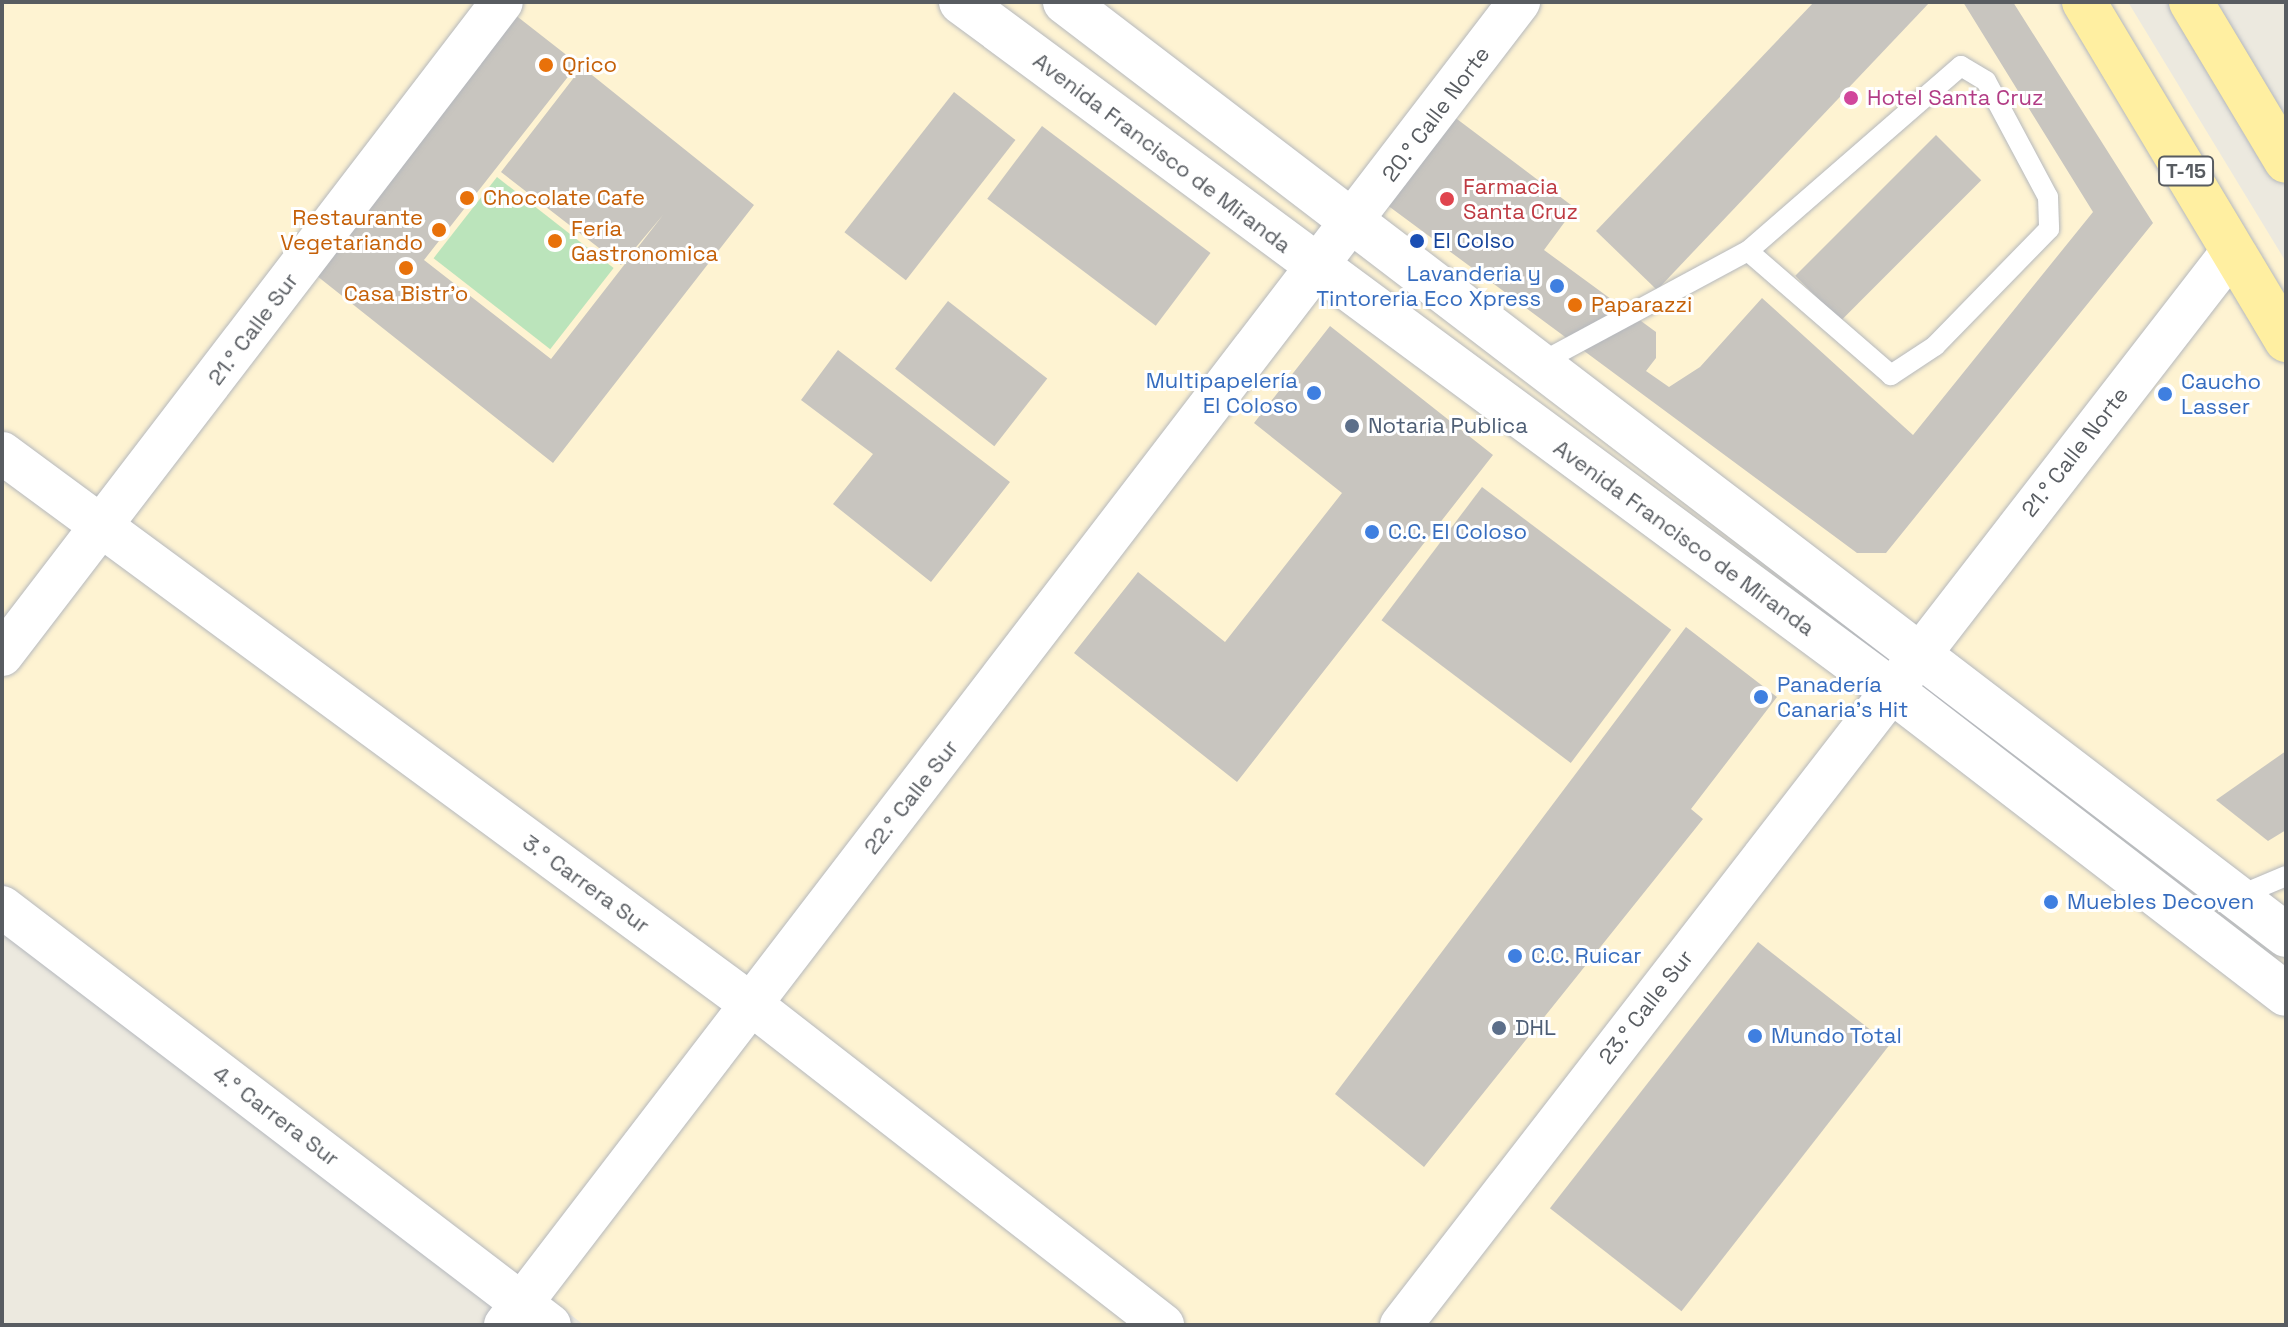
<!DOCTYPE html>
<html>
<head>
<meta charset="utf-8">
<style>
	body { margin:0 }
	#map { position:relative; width:2288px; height:1327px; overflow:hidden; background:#ece9df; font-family:"Space Grotesk",sans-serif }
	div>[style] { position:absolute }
	.commercial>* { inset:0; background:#fef3d2 }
	.green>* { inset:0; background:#bbe4bb; transform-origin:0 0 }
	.building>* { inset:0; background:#c8c5bf; transform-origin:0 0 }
	.roads { filter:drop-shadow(0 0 2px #b5b8bd) drop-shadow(0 0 2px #b5b8bd) }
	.service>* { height:20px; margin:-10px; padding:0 10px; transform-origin:10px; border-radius:10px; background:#fff }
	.minor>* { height:42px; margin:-21px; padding:0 21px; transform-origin:21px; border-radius:21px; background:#fff }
	.tertiary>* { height:44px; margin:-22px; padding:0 22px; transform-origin:22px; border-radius:22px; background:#fff }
	.primary>* { height:44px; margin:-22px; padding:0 22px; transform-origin:22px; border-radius:22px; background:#ffefa1 }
	.dots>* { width:22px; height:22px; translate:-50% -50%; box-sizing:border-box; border:4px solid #fff; border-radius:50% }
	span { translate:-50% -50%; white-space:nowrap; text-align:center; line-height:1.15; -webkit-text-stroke:6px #fff; paint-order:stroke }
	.shield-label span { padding:2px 6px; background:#fff; border:2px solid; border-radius:6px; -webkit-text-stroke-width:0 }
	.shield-label { font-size:20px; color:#585c61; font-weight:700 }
	.food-label { font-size:22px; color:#c56008 }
	.left { translate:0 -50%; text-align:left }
	.right { translate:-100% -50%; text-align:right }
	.hotel-label { font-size:22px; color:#b23c85 }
	.street-label { font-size:22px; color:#585c61 }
	.health-label { font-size:22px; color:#be3a42 }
	.transit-label { font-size:22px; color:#164399 }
	.shop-label { font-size:22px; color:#366cbe }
	.service-label { font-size:22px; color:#4e5e75 }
	.frame { position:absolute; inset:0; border:4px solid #585c61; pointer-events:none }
</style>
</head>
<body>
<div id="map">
	<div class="commercial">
		<i style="clip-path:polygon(2px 2px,2128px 2px,2286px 262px,2286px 1325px,584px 1325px,2px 882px)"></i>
	</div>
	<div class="green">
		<i style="left:497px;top:177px;width:148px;height:103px;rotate:38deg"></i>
	</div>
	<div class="building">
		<i style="clip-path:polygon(1814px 2px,1930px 2px,1657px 290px,1596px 231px)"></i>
		<i style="clip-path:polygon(1963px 2px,2013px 2px,2153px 223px,1886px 553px,1857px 553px,1379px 199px,1445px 110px,1575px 208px,1544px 250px,1656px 332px,1656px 358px,1646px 371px,1669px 387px,1700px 367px,1762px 298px,1913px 435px,2093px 212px)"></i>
		<i style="clip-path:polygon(514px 14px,578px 64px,424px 260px,551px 359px,663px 215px,621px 265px,501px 172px,582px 67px,754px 205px,553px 463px,312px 272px)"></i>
		<i style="left:954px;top:92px;width:78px;height:178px;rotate:38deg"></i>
		<i style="left:1042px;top:126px;width:211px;height:91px;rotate:37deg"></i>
		<i style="left:1936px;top:135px;width:64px;height:199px;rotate:45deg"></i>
		<i style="left:948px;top:301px;width:126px;height:86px;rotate:38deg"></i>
		<i style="clip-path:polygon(1330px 326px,1493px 455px,1237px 782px,1074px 653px,1138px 572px,1225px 642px,1342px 493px,1254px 423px)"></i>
		<i style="clip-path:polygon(838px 350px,1010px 482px,931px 582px,833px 504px,873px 454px,801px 400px)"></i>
		<i style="left:1482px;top:487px;width:237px;height:167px;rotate:37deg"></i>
		<i style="clip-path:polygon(1686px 627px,1777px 697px,1691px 809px,1703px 819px,1424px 1167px,1335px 1094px)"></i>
		<i style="clip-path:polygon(2286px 751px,2286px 830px,2268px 841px,2216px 800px)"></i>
		<i style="left:1758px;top:942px;width:167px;height:338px;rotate:38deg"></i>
	</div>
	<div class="roads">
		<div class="service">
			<i style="left:1538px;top:364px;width:238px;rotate:-28.3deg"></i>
			<i style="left:1748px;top:251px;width:282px;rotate:-41deg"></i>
			<i style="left:1961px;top:66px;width:29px;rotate:31deg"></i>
			<i style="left:1986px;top:81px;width:132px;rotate:61.9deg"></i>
			<i style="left:2048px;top:197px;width:32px;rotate:88deg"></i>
			<i style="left:2049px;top:229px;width:163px;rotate:134.3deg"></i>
			<i style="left:1935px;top:346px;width:53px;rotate:146.6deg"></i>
			<i style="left:1891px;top:375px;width:189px;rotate:-139.1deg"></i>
			<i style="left:2236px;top:897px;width:54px;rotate:-22.8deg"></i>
		</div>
		<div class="minor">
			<i style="left:2px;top:453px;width:931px;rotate:36.35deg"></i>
			<i style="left:752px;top:1005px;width:521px;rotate:37.9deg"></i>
			<i style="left:2px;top:655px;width:822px;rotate:-52.56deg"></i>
			<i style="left:2px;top:907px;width:689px;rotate:37.34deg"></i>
			<i style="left:505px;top:1325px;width:1667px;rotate:-52.53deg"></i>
			<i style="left:1401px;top:1325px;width:1359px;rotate:-52.26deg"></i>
		</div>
		<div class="tertiary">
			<i style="left:961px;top:2px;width:1157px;rotate:36.49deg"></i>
			<i style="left:1891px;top:690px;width:498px;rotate:37.6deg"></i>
			<i style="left:1065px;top:2px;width:1537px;rotate:37.38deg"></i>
		</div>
		<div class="primary">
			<i style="left:2084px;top:2px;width:394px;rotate:59.1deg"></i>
			<i style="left:2191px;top:2px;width:185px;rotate:59.1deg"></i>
		</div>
	</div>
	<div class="dots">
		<i style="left:546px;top:65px;background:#e8710a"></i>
		<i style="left:1851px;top:98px;background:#d1479c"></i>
		<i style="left:467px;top:198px;background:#e8710a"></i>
		<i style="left:1447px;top:199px;background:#e0444e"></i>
		<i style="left:439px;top:230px;background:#e8710a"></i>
		<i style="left:555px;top:241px;background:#e8710a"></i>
		<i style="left:1417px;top:241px;background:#1a4fb4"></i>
		<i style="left:406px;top:268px;background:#e8710a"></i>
		<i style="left:1557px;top:286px;background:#3f7fe0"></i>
		<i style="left:1575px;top:305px;background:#e8710a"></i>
		<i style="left:1314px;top:393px;background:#3f7fe0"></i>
		<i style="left:2165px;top:394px;background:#3f7fe0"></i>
		<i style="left:1352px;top:426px;background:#5c6f8a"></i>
		<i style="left:1372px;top:532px;background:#3f7fe0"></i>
		<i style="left:1761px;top:697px;background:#3f7fe0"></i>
		<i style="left:2051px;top:902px;background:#3f7fe0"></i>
		<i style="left:1515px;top:956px;background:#3f7fe0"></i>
		<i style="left:1499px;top:1028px;background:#5c6f8a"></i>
		<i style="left:1755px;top:1036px;background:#3f7fe0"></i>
	</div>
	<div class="shield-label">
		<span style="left:2186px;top:171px">T-15</span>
	</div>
	<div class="food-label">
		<span class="left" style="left:562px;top:65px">Qrico</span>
		<span class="left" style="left:483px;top:198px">Chocolate Cafe</span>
		<span class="right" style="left:423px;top:230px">Restaurante<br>Vegetariando</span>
		<span class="left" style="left:571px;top:241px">Feria<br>Gastronomica</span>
		<span style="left:406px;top:294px">Casa Bistr'o</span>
		<span class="left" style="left:1591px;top:305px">Paparazzi</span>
	</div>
	<div class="hotel-label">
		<span class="left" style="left:1867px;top:98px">Hotel Santa Cruz</span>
	</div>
	<div class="street-label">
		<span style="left:1436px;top:114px;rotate:-53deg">20.° Calle Norte</span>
		<span style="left:1162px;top:153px;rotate:37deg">Avenida Francisco de Miranda</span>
		<span style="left:253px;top:329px;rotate:-53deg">21.° Calle Sur</span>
		<span style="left:2075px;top:452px;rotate:-52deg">21.° Calle Norte</span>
		<span style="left:1684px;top:538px;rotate:36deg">Avenida Francisco de Miranda</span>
		<span style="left:911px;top:797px;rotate:-52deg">22.° Calle Sur</span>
		<span style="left:586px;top:884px;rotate:36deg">3.° Carrera Sur</span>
		<span style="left:1646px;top:1007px;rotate:-52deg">23.° Calle Sur</span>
		<span style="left:276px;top:1116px;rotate:37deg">4.° Carrera Sur</span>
	</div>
	<div class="health-label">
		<span class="left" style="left:1463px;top:199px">Farmacia<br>Santa Cruz</span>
	</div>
	<div class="transit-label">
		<span class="left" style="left:1433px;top:241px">El Colso</span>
	</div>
	<div class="shop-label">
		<span class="right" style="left:1541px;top:286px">Lavanderia y<br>Tintoreria Eco Xpress</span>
		<span class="right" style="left:1298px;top:393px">Multipapelería<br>El Coloso</span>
		<span class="left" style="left:2181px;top:394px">Caucho<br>Lasser</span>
		<span class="left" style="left:1388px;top:532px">C.C. El Coloso</span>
		<span class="left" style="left:1777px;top:697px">Panadería<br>Canaria's Hit</span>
		<span class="left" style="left:2067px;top:902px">Muebles Decoven</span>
		<span class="left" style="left:1531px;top:956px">C.C. Ruicar</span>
		<span class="left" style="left:1771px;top:1036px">Mundo Total</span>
	</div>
	<div class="service-label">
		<span class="left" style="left:1368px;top:426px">Notaria Publica</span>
		<span class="left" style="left:1515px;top:1028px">DHL</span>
	</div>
	<div class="frame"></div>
</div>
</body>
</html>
